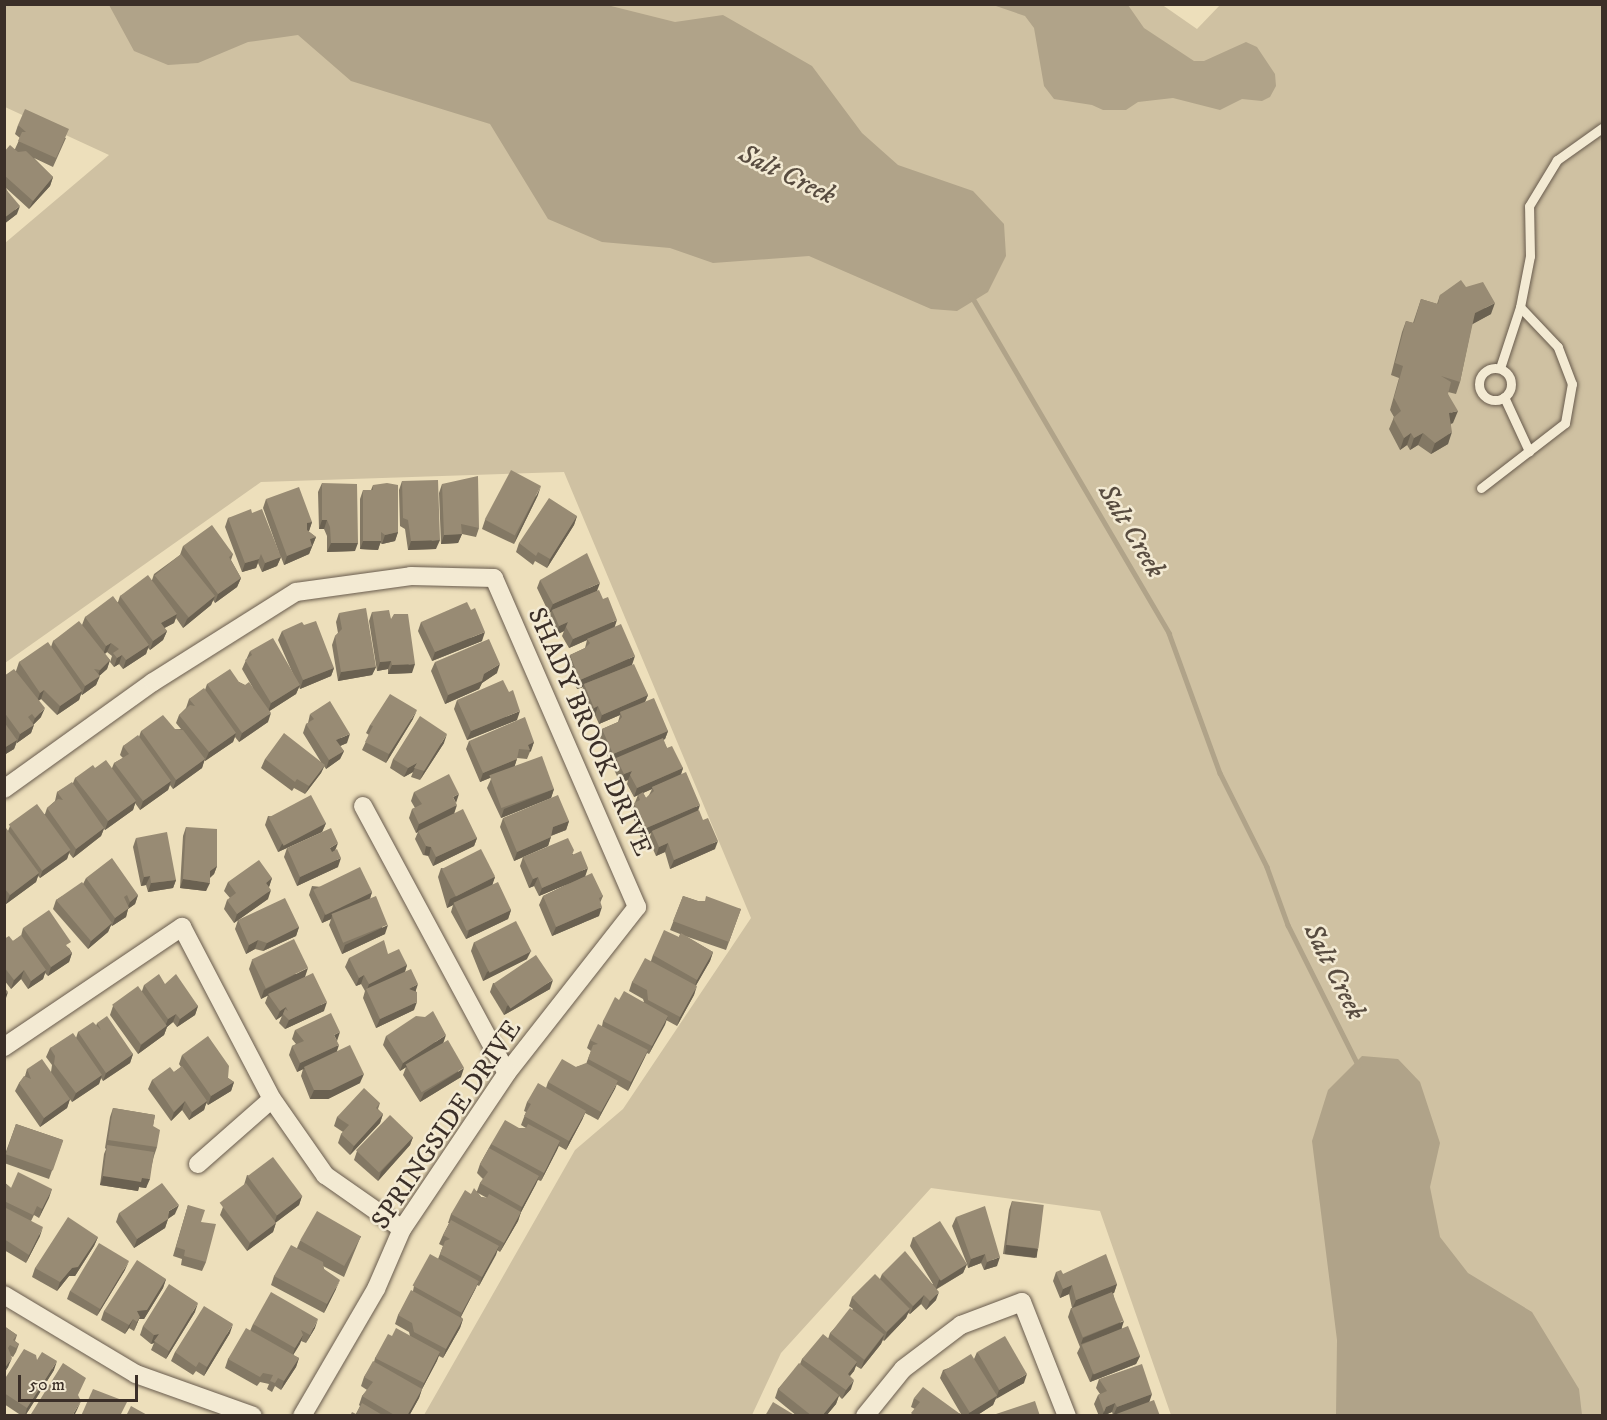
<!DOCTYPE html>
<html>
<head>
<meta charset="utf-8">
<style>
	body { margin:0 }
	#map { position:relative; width:1607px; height:1420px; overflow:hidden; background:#eddfbb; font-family:"IM FELL DW Pica",serif }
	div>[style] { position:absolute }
	.green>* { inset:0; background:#cfc1a2 }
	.water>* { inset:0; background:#b0a389 }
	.stream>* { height:4.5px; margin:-2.25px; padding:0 2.25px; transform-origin:2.25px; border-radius:2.25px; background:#b0a389 }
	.roads { filter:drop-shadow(0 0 2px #685b4d) drop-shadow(0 0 2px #685b4d) }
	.lane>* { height:9px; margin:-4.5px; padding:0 4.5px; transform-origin:4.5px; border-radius:4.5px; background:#f3ead3 }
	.lane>.ring { margin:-4.5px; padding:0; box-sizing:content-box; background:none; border:9px solid #f3ead3; border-radius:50% }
	.street>* { height:18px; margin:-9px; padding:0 9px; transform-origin:9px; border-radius:9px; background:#f3ead3 }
	.wall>* { inset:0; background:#837864 }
	.shaded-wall>* { inset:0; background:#6a6151; transform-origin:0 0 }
	.building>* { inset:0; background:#988b74; transform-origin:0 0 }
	span { translate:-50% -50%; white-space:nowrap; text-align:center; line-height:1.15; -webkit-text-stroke:5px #f3ead3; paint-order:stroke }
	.street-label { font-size:26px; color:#3b2f28 }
	.water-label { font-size:27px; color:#584c40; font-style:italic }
	.frame { position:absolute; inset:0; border:6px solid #3b2f28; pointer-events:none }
	.scale { position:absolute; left:18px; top:1375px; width:120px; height:27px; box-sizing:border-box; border:3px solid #3b2f28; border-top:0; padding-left:8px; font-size:18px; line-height:21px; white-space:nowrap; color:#3b2f28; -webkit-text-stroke:4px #f3ead3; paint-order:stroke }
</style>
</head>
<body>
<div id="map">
	<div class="green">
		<i style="clip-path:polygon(1161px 4px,1197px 29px,1220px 5px,1602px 5px,1602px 1415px,1171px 1415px,1100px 1211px,931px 1188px,781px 1353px,752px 1415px,424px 1415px,575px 1150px,623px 1109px,751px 918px,564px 472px,261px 482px,5px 663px,5px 243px,109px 155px,5px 107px,5px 5px)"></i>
	</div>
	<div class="water">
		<i style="clip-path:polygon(109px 5px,607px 5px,675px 22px,723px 15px,812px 66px,862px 133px,898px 165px,973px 191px,1004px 224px,1006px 256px,988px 292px,957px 311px,931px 309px,809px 256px,713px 263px,670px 248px,602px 242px,548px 219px,490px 124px,351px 81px,298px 35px,248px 42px,198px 63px,168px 65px,134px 51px)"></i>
		<i style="clip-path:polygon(993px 5px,1128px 5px,1144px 28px,1194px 61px,1204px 61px,1246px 42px,1257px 47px,1275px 74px,1276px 86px,1270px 97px,1262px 101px,1242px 99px,1220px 110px,1173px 98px,1138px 102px,1126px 110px,1103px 110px,1092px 105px,1054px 99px,1044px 86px,1034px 28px,1025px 16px)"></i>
		<i style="clip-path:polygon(1362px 1056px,1398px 1059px,1420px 1082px,1440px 1143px,1430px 1187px,1440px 1237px,1468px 1273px,1532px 1312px,1579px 1389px,1582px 1415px,1336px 1415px,1337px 1340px,1312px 1141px,1328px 1090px)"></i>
	</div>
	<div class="stream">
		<i style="left:971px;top:295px;width:392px;rotate:59.6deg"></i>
		<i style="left:1169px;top:633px;width:149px;rotate:70deg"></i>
		<i style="left:1220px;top:773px;width:105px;rotate:63.4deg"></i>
		<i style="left:1267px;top:867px;width:62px;rotate:70.1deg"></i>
		<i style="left:1288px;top:925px;width:157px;rotate:63.4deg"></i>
	</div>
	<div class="roads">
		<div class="lane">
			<i class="ring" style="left:1479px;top:368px;width:23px;height:23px"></i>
			<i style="left:1500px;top:368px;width:64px;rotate:-71.8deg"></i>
			<i style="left:1504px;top:397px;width:60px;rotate:65.2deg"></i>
			<i style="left:1481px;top:488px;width:106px;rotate:-37.7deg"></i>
			<i style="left:1565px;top:423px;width:40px;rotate:-80deg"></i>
			<i style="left:1572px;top:384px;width:40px;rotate:-111deg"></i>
			<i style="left:1558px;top:347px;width:55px;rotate:-133.5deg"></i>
			<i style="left:1520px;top:307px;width:52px;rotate:-78.9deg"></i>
			<i style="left:1530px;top:256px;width:50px;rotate:-91.1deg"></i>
			<i style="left:1529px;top:206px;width:54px;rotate:-58.7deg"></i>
			<i style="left:1557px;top:160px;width:55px;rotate:-35.4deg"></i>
		</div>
		<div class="street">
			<i style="left:4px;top:789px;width:183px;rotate:-35.7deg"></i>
			<i style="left:153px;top:682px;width:169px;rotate:-32.2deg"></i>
			<i style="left:296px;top:592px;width:116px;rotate:-7.9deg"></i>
			<i style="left:411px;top:576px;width:83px;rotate:1.4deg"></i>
			<i style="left:494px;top:578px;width:359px;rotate:66.5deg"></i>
			<i style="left:637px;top:907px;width:211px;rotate:128.1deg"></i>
			<i style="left:507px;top:1073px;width:188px;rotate:123.9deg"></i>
			<i style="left:402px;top:1229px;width:65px;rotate:113.4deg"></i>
			<i style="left:376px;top:1289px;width:147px;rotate:120.2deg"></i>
			<i style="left:363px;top:806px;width:303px;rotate:61.7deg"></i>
			<i style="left:4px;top:1047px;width:215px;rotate:-34deg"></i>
			<i style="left:182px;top:927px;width:194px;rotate:62.4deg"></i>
			<i style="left:272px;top:1099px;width:93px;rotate:55.1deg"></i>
			<i style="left:325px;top:1175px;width:94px;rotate:35deg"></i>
			<i style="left:198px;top:1164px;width:98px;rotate:-41.3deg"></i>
			<i style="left:4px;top:1295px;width:154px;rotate:30.9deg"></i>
			<i style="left:136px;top:1374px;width:124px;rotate:19.7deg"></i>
			<i style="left:865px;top:1416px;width:60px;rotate:-51deg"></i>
			<i style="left:903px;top:1369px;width:73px;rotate:-37.2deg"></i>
			<i style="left:961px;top:1325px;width:65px;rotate:-20.7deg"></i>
			<i style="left:1022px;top:1302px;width:123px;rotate:68.5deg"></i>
		</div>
	</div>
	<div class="wall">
		<i style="clip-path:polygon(18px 125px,66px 138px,53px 167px,34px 158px,53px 177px,50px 186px,29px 209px,6px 188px,17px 214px,4px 224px,4px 152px,15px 149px,20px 138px,15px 134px)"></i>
		<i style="clip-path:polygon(1466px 287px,1491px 314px,1472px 324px,1460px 382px,1456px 394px,1448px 392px,1448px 394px,1453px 423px,1451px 424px,1448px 444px,1431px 454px,1418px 445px,1410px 450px,1407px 445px,1400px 450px,1389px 429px,1394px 417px,1390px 410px,1399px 378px,1391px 375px,1402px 332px,1406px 321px,1413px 323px,1421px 299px,1437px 304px,1440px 295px)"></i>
		<i style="clip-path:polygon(402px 481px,436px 549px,408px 550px,405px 529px,400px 526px,399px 490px)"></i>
		<i style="clip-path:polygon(322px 483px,355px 551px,327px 552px,327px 536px,324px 529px,319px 529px,318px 492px)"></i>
		<i style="clip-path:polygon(442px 484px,479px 528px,476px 537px,462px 534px,458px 543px,441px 544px,439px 493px)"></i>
		<i style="clip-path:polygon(373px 485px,398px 532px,395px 541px,382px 544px,380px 543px,378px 550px,360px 549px,360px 499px,363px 490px,371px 490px)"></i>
		<i style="clip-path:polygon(538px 495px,514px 544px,482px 529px,485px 520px)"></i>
		<i style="clip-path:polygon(266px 499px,312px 522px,309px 531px,308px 531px,316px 537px,309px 554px,284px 565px,281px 557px,277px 566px,262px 572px,258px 563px,256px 568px,242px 572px,225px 527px,228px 518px,252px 513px,279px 553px,263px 508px)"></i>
		<i style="clip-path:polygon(577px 516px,574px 525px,547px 568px,535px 561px,533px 565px,516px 552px,519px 543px)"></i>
		<i style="clip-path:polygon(183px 546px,233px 554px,231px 560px,241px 578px,237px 587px,215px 603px,213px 600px,211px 605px,183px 628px,176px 618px,174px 623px,164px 628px,167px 631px,163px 640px,150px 650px,148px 648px,146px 654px,123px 669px,119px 664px,114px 667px,110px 662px,112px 656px,107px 652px,105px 654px,110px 660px,107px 669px,99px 676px,96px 685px,82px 695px,81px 694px,79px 700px,57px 715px,41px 699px,39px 700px,41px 717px,34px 724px,31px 733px,17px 743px,17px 742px,14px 749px,4px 755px,4px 676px,16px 671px,19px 662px,51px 647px,53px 641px,82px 625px,85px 617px,118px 602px,120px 596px,152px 580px,154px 574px,180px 555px)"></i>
		<i style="clip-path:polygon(evenodd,540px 580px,597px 590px,632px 665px,648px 695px,645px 702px,668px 731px,665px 739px,663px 740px,667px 748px,683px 768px,681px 775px,715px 849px,670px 869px,665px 852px,656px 856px,649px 840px,651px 833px,641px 838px,631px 812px,638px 795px,634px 797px,627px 784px,628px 780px,620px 783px,613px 767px,616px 761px,610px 763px,599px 737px,602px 729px,618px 722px,620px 715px,599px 724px,595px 715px,591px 717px,581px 693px,583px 687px,577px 689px,566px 664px,570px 655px,585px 648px,587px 640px,569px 648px,562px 636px,564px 631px,556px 635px,549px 618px,551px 612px,549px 613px,537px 588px,540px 580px,652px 789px,649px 795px,646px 798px,643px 793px,652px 789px)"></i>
		<i style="clip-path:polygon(372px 612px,391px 619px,412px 673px,388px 674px,388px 669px,377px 671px,369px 621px)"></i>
		<i style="clip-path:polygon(339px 613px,376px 667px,372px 675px,338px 681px,332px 645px,335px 636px,338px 633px,336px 622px)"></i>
		<i style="clip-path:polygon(421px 622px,482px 641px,432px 661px,418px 631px)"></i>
		<i style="clip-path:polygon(282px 631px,334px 668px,331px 676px,300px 689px,299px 687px,296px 694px,269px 711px,268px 722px,239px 742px,235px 737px,233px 742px,205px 761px,204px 760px,202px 768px,173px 789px,170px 785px,168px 790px,140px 810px,135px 803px,133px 810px,105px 830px,104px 829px,101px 836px,73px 858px,69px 853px,67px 859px,40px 878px,38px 876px,36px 882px,6px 904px,4px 901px,4px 829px,8px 831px,10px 826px,45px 814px,47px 808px,55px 801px,57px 792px,73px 783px,75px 778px,95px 768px,112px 768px,114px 763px,123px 758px,120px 755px,123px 746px,139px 737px,141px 731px,181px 729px,176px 723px,179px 715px,186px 708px,189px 699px,205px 690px,207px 684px,239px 682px,245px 685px,253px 688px,242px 669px,250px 651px,293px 674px,278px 640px)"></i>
		<i style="clip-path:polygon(435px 662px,497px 673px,482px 683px,479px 689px,445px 704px,431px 671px)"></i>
		<i style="clip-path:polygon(457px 700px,517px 720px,467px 740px,454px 709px)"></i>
		<i style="clip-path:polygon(310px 714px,347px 743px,340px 746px,344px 751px,340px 759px,326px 769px,324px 766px,321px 773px,305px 794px,294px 788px,292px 791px,261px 768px,265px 759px,321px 762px,303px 733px,306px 724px,308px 723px)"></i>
		<i style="clip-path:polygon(413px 719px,386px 763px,362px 750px,369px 735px,366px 733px,370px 725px)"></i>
		<i style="clip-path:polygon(469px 741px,534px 742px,527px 759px,517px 758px,514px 768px,480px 782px,466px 749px)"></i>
		<i style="clip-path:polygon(444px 743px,420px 780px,411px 777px,413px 772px,404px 777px,390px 768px,393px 759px)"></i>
		<i style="clip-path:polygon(491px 779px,554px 789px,551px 798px,501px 818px,487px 788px)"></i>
		<i style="clip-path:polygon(414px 792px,456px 803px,454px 813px,477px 838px,474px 846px,433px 866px,428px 856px,423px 855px,415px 839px,418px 832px,416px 833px,409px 818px,412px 809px,415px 808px,411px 801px)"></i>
		<i style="clip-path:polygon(268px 816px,326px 823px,322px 832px,278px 852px,265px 825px)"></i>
		<i style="clip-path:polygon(503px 818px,569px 821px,566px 830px,551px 836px,548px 846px,514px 861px,500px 827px)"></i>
		<i style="clip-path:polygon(186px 827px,217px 866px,214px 874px,210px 878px,206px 891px,180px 888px,183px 836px)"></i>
		<i style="clip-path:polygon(136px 838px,176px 880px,173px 888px,148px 892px,146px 885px,141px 886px,133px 847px)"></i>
		<i style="clip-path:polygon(287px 848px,335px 850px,338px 867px,297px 886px,284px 857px)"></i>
		<i style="clip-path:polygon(573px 854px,585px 876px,603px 896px,600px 903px,599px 916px,552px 936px,539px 905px,543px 896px,572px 882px,539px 896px,534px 886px,529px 888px,520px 866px,523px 857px)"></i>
		<i style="clip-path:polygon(441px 868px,495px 877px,492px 884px,511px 910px,508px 919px,466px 939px,451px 912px,453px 905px,447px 908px,438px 877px)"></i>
		<i style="clip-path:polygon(86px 878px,138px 895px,135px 904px,128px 909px,126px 917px,112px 926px,111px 925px,108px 932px,88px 949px,53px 909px,56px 900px,83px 884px)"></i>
		<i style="clip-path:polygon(272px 878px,269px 887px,268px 899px,234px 923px,224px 909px,227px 900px,230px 898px,224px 891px,228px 882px)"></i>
		<i style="clip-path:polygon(312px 886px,372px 892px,370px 899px,385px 934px,342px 954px,329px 925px,331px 919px,322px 923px,309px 895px)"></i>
		<i style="clip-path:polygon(evenodd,683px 896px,698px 901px,741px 909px,726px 950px,685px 936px,713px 952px,710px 961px,696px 985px,694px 995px,677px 1026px,666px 1020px,649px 1054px,647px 1053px,628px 1091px,616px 1084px,598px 1120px,585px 1113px,582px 1120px,566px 1150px,559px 1146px,541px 1181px,538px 1180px,521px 1212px,518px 1221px,500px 1252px,497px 1250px,479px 1286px,477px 1285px,461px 1317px,463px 1319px,460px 1328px,443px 1358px,439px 1356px,422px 1389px,419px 1398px,409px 1416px,350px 1416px,356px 1414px,360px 1406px,359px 1405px,362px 1396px,367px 1390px,361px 1386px,364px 1377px,374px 1362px,375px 1358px,392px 1336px,410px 1336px,409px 1332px,395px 1324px,398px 1315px,413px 1291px,414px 1286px,438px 1259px,443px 1246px,439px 1244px,443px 1235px,449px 1223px,448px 1223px,451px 1214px,471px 1194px,477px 1191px,480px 1183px,483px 1179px,477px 1173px,480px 1164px,491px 1144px,519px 1128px,526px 1128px,521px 1125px,526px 1112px,524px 1111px,527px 1102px,546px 1088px,548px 1082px,576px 1067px,586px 1064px,591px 1051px,587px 1048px,590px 1040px,602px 1026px,603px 1021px,619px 1000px,644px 1002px,643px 999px,629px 991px,632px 982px,651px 961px,653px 955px,679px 937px,680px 934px,670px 930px,683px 896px,478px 1193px,487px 1198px,481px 1197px,478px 1193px)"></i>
		<i style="clip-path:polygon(238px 920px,299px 927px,296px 936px,263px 951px,255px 949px,246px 954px,235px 929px)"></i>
		<i style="clip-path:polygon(23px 928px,69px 948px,72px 953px,69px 962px,48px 976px,45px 973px,43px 979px,28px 989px,21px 979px,11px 989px,4px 980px,4px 939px,13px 941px,21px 936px)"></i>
		<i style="clip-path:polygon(474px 942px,527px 959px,483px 981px,471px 951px)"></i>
		<i style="clip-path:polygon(388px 954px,407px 965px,405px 972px,416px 991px,414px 1010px,376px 1028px,363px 998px,365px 991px,361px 984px,356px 986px,345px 967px,349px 958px)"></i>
		<i style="clip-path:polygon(252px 960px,305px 977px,324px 1011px,285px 1029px,279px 1023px,282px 1016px,276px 1020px,265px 1003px,268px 995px,261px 999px,249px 969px)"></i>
		<i style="clip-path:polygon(493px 983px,550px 989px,504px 1015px,490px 992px)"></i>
		<i style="clip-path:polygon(165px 984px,198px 1006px,195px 1015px,177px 1027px,173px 1022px,167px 1027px,164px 1035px,138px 1054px,110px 1015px,113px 1006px,142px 991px,144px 985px)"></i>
		<i style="clip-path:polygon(97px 1023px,133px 1054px,130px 1063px,103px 1081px,101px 1078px,99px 1084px,72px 1102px,63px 1090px,70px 1099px,67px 1108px,40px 1127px,15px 1091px,19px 1083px,25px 1076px,27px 1069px,51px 1072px,52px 1065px,46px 1057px,50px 1048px,76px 1038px,78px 1032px,96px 1026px)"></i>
		<i style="clip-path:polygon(295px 1030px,337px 1040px,337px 1051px,360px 1083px,328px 1099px,310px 1099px,301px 1076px,303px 1069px,297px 1072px,289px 1055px,292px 1046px,296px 1044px,292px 1039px)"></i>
		<i style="clip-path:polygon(386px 1036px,443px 1043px,461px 1077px,420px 1102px,403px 1075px,406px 1067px,400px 1071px,383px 1045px)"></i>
		<i style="clip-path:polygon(182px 1055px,228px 1078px,234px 1082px,231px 1091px,208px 1105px,206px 1103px,204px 1110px,189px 1120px,182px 1110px,171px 1121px,148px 1089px,152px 1080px,174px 1072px,181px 1067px,179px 1064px)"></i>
		<i style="clip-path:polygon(380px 1103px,378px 1109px,383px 1114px,380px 1123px,350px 1155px,338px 1143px,341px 1134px,343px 1132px,334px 1126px,337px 1117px)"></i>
		<i style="clip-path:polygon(113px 1108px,155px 1115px,153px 1126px,157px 1147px,154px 1156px,146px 1188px,139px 1187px,138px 1191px,100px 1185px,104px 1154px,106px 1149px,105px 1148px,110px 1117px)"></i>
		<i style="clip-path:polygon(16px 1124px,63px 1140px,49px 1179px,4px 1163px,4px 1157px)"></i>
		<i style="clip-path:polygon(413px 1137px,410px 1145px,378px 1181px,354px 1160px,357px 1151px)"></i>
		<i style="clip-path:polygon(247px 1175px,302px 1196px,299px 1205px,276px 1222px,273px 1232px,247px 1251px,220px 1215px,223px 1207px,244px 1185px)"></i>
		<i style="clip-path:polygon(4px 1182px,11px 1188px,52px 1189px,39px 1218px,34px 1215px,31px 1221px,40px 1236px,26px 1263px,4px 1250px)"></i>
		<i style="clip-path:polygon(1012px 1201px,1038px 1249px,1035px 1258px,1003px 1254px,1009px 1210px)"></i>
		<i style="clip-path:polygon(188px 1205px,201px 1222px,206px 1262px,202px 1271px,181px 1265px,182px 1259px,173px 1256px)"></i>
		<i style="clip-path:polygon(119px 1213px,175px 1214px,168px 1219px,165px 1228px,134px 1248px,116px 1222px)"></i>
		<i style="clip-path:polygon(956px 1217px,997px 1266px,984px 1270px,981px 1263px,968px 1268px,967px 1264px,963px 1273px,937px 1289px,936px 1300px,926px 1310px,921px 1304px,910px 1314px,908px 1313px,906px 1318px,884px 1341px,883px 1340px,881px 1344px,861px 1369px,856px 1366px,854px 1371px,850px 1376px,851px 1389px,842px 1399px,839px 1396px,836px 1404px,826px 1416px,797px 1416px,775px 1398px,778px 1389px,800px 1364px,802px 1359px,828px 1339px,830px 1333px,853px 1309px,849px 1306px,852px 1297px,880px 1279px,882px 1274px,933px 1284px,910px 1246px,913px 1237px,967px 1264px,952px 1226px)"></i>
		<i style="clip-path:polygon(361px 1236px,344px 1277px,323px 1266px,324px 1269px,336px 1289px,324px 1313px,271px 1285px,274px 1276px,297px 1248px,300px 1241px)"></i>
		<i style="clip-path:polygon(98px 1237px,94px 1246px,75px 1276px,69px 1276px,57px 1291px,32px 1277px,35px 1268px)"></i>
		<i style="clip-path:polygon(125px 1270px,97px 1316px,67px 1299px,70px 1291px)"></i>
		<i style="clip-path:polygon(1056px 1272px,1063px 1274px,1117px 1284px,1114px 1293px,1113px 1293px,1122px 1329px,1140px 1356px,1136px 1364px,1090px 1382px,1077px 1353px,1080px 1347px,1068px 1317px,1071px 1308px,1072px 1308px,1069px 1294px,1060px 1298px,1053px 1281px)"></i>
		<i style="clip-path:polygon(166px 1279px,163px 1288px,144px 1319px,139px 1319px,134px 1331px,129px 1328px,125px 1334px,101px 1320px,104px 1311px)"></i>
		<i style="clip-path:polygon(195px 1312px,166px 1359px,151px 1350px,154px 1343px,151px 1344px,140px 1335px,143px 1326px)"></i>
		<i style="clip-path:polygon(253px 1324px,315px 1328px,306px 1343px,301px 1341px,293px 1355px,299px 1358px,296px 1367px,281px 1390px,275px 1386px,272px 1392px,267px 1389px,269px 1384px,260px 1382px,257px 1386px,225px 1368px,228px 1359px,250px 1331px)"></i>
		<i style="clip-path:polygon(4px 1326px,17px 1335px,15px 1341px,19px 1344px,16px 1352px,13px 1357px,11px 1356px,8px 1367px,4px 1373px)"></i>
		<i style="clip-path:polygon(230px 1333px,204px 1376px,196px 1371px,193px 1375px,171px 1361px,175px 1352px)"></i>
		<i style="clip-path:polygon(977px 1352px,1024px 1383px,996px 1398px,993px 1405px,976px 1416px,911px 1416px,915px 1409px,911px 1407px,914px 1398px,961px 1414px,940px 1378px,943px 1370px,974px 1359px)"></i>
		<i style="clip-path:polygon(37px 1360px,54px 1370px,25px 1416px,22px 1416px,4px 1404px,4px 1380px)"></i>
		<i style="clip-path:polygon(1099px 1379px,1152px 1394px,1113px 1415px,1112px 1412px,1103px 1416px,1099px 1416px,1094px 1404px,1098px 1395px,1100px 1394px,1096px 1388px)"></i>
	</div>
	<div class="shaded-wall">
		<i style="clip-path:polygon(53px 177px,50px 186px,29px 209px,33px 201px)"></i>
		<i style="clip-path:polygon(20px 206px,17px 214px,4px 224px,4px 218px)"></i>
		<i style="clip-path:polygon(1495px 303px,1491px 314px,1471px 325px,1475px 313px)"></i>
		<i style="clip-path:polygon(1458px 411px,1453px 423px,1445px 425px,1449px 413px)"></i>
		<i style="clip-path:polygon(1452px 432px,1448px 444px,1431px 454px,1435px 443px)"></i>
		<i style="clip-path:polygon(1411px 433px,1407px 445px,1400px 450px,1404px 438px)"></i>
		<i style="clip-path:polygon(1423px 433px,1418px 445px,1410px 450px,1414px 438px)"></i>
		<i style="clip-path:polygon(541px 486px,538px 495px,514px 544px,517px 535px)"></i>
		<i style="clip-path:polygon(577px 516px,574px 525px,547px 568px,550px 559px)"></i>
		<i style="clip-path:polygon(322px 520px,327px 520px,324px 529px,319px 529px)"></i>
		<i style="clip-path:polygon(312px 522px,309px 531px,304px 532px,307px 523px)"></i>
		<i style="clip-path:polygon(398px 532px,395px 541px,382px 544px,385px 535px)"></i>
		<i style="clip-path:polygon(462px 534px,458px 543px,441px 544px,444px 535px)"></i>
		<i style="clip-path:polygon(316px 537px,309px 554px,284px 565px,287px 556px,310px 539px)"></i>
		<i style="clip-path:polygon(440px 540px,436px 549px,408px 550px,411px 541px)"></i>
		<i style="clip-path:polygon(363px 541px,381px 541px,378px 550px,360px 549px)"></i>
		<i style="clip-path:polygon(331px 543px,358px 543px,355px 551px,327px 552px)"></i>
		<i style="clip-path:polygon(281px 557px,277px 566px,262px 572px,265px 563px)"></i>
		<i style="clip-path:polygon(259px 559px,256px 568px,242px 572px,245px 563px)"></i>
		<i style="clip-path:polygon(241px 578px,237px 587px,215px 603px,218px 594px)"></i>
		<i style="clip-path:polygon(600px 583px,597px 591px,552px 610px,551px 612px,549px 613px,553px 604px)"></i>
		<i style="clip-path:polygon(215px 596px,211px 605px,183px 628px,187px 619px)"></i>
		<i style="clip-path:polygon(177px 614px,174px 623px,157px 632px,161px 623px)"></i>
		<i style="clip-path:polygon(617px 620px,614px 629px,587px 639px,587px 640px,569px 648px,573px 639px)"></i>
		<i style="clip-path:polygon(568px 622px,564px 631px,556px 635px,559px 626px)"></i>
		<i style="clip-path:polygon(167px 631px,163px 640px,150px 650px,153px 641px)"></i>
		<i style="clip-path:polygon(485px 632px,482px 641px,432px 661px,435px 652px)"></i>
		<i style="clip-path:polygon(111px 643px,107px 652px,103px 655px,106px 646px)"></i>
		<i style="clip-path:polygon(149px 645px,146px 654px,123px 669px,126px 660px)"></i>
		<i style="clip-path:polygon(122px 655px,119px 664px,114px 667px,117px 658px)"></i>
		<i style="clip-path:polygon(635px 656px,632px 665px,584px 684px,583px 687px,577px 689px,580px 680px)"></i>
		<i style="clip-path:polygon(110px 660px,107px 669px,97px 678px,100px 676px,96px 685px,82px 695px,85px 686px,97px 678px,100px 670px)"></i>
		<i style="clip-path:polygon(391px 661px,388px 669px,377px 671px,380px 662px)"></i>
		<i style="clip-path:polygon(415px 664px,412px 673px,388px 674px,392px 665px)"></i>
		<i style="clip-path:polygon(500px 664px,497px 673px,482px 683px,479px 689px,445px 704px,448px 695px)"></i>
		<i style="clip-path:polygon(376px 667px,372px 675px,338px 681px,341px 672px)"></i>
		<i style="clip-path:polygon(334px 668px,331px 676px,300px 689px,303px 680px)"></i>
		<i style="clip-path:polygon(300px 685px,296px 694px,268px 712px,271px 703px)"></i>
		<i style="clip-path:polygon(44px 690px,41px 699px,37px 702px,40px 693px)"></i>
		<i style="clip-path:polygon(82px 691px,79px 700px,57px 715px,60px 706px)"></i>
		<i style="clip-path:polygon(648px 695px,644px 704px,620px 712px,620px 715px,599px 724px,602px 715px)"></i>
		<i style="clip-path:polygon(598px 706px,595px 715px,591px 717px,594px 708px)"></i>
		<i style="clip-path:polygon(45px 708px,41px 717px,32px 726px,34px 725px,31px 733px,17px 743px,20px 734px,32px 726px,35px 718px)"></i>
		<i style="clip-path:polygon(417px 710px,413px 719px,386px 763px,389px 754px)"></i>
		<i style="clip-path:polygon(520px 711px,517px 720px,467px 740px,471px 731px)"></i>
		<i style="clip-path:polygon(271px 713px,268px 722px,239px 742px,242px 733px)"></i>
		<i style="clip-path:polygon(668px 731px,665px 739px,617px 760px,616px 758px,616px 761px,610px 763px,613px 754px)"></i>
		<i style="clip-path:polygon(236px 733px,233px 742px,205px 761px,209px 752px)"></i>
		<i style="clip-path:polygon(350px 734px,347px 743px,333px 749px,336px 740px)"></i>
		<i style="clip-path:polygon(447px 734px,444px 743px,420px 780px,424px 771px)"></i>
		<i style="clip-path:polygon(17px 740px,14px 749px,4px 755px,4px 748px)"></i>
		<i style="clip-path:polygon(534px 742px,531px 751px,530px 752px,528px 745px)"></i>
		<i style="clip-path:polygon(344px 751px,340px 759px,326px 769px,329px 760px)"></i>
		<i style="clip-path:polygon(205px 759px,202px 768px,173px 789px,176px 780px)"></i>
		<i style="clip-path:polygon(517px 759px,514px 768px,480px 782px,483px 773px)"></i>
		<i style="clip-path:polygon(417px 763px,413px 772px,404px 777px,408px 768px)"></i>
		<i style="clip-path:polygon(325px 765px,321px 773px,305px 794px,309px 786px)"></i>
		<i style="clip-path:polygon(683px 768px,680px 776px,652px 787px,652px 789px,634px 797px,637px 788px)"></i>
		<i style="clip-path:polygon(632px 771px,628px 780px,620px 783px,624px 774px)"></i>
		<i style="clip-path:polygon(171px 781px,168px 790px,140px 810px,143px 801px)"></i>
		<i style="clip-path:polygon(554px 789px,551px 798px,501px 818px,504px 809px)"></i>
		<i style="clip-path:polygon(459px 794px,456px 803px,453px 797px)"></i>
		<i style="clip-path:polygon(136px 801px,133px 810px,105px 830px,108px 821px)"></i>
		<i style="clip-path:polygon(457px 805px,454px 814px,416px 833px,419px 824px)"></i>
		<i style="clip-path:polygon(700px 805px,697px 814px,652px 831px,651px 833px,641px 838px,644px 829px)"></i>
		<i style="clip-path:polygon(569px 821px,566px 830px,550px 836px,553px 827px)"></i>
		<i style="clip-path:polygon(326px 823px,322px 832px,278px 852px,282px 844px)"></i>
		<i style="clip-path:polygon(104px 828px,101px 836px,73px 858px,76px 849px)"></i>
		<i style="clip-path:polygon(551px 837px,548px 846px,514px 861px,517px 852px)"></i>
		<i style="clip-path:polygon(477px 838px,474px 846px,433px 866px,436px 857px)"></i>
		<i style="clip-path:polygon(718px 841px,715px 849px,670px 869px,674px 860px)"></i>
		<i style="clip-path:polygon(338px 843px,335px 851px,327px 857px,330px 848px)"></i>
		<i style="clip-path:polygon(668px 843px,665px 852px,656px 856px,659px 847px)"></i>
		<i style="left:426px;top:846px;width:5px;height:9px;rotate:11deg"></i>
		<i style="clip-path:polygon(70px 850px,67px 859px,40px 878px,43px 869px)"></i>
		<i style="clip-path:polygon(341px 858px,338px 867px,297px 886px,300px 877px)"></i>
		<i style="clip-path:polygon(217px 866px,214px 874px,207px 880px,210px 871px)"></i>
		<i style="clip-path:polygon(588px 868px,585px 877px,539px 896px,542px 888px)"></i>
		<i style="clip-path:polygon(39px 873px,36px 882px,6px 904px,10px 895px)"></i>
		<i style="clip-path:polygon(150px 876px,146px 885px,141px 886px,144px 877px)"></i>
		<i style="clip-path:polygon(495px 877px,492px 886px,454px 903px,453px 905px,447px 908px,450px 899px)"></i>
		<i style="clip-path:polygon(538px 877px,534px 886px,529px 888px,533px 879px)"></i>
		<i style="clip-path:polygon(272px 878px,269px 887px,266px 883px)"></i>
		<i style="clip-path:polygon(183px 879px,210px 883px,206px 891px,180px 888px)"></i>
		<i style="clip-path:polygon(176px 880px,173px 888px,148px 892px,151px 883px)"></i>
		<i style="clip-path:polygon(271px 890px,268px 899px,234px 923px,237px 914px)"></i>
		<i style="clip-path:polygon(372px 892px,369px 901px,332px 916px,331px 919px,322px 923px,325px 914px)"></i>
		<i style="clip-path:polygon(138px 895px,135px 904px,128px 909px,126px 917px,112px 926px,115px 918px,127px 909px,130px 902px)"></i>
		<i style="clip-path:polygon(602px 907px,599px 916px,552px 936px,556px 927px)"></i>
		<i style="clip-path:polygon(511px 910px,508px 919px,466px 939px,469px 930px)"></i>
		<i style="clip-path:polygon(112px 923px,108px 932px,88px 949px,91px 941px)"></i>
		<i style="clip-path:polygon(388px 925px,385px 934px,342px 954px,345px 945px)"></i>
		<i style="clip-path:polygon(299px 927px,296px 936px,263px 951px,267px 943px)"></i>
		<i style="clip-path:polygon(258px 940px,255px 949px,246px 954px,249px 945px)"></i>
		<i style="clip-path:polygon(531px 951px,527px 959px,483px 981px,487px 972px)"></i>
		<i style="clip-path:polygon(713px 952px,710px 961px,694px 989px,697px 980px)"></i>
		<i style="clip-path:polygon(72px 953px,69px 962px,48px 976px,51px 967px)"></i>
		<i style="clip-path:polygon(407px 965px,404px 974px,367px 990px,369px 984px)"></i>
		<i style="clip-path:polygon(308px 968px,305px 977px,261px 999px,264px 990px)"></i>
		<i style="clip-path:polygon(24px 970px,21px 979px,11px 989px,14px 980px)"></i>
		<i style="clip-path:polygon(46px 970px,43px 979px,28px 989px,31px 981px)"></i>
		<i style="clip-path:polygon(364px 975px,361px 984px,356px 986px,359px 978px)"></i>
		<i style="clip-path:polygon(553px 980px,550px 989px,504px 1015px,507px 1006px)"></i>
		<i style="clip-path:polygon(418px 984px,415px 993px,409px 989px)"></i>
		<i style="clip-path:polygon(697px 986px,694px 995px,677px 1026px,680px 1017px)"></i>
		<i style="clip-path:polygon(8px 992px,5px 1001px,4px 1001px,4px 995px)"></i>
		<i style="clip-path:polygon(327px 1002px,324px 1011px,285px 1029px,289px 1020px)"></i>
		<i style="clip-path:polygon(417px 1002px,414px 1010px,376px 1028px,380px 1019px)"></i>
		<i style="clip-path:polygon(198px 1006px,195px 1015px,177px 1027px,180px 1019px)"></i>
		<i style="clip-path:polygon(286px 1007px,283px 1014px,282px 1016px,276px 1020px,280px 1011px)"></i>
		<i style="clip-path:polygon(176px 1014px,173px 1022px,167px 1027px,164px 1035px,138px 1054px,141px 1045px,165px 1027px,168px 1019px)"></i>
		<i style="clip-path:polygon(668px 1016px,665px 1025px,649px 1054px,652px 1046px)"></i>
		<i style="clip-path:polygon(340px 1032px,337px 1041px,334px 1035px)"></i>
		<i style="clip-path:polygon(446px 1035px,443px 1044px,400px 1071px,403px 1063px)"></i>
		<i style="clip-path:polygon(339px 1045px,336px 1054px,297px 1072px,300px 1063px)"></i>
		<i style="clip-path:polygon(648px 1050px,644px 1059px,628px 1091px,631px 1082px)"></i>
		<i style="clip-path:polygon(133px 1054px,130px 1063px,103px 1081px,106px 1073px)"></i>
		<i style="clip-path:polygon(464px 1068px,461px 1077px,420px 1102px,424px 1093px)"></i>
		<i style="clip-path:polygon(364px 1074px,360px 1083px,328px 1099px,310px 1099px,314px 1090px)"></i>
		<i style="clip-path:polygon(102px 1075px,99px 1084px,72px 1102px,76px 1093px)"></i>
		<i style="clip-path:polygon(618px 1081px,615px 1089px,598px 1120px,601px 1112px)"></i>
		<i style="clip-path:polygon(234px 1082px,231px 1091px,208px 1105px,211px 1096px)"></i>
		<i style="clip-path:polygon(70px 1099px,67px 1108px,40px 1127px,44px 1118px)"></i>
		<i style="clip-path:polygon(185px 1101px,182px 1110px,171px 1121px,174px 1112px)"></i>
		<i style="clip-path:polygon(207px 1101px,204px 1110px,189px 1120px,192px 1112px)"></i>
		<i style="clip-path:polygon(586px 1111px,582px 1120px,566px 1150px,569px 1141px)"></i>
		<i style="clip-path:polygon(383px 1114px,380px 1123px,350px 1155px,354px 1146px)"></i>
		<i style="clip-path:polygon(413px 1137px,410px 1145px,378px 1181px,381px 1172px)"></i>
		<i style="clip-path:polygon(560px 1141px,557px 1150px,541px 1181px,544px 1173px)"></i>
		<i style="clip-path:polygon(103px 1176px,142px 1178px,150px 1179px,146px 1188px,139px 1187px,138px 1191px,100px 1185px)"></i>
		<i style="clip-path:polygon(539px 1176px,536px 1184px,519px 1216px,522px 1207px)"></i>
		<i style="clip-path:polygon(52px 1189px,49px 1198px,39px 1218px,42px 1209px)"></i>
		<i style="clip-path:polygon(302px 1196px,299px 1205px,274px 1224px,277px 1215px)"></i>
		<i style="clip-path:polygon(179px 1205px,175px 1214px,166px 1220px,169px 1211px)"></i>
		<i style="clip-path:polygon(521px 1212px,518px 1221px,500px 1252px,504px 1243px)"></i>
		<i style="clip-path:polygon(168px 1219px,165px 1228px,134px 1248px,137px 1239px)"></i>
		<i style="clip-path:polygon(276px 1223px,273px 1232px,247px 1251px,250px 1243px)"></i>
		<i style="clip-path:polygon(43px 1227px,40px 1236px,26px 1263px,29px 1255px)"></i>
		<i style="clip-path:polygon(98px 1237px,94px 1246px,75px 1276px,69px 1276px,57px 1291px,60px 1282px)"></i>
		<i style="left:1006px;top:1245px;width:32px;height:9px;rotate:7deg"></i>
		<i style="clip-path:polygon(499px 1246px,496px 1255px,479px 1286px,482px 1277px)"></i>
		<i style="clip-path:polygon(985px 1254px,981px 1263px,968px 1268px,971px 1259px)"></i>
		<i style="clip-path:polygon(1000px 1257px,997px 1266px,984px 1270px,987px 1262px)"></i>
		<i style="clip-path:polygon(129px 1261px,125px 1270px,97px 1316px,101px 1307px)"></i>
		<i style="clip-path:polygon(967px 1264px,963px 1273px,936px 1289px,939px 1280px)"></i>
		<i style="clip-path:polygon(166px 1279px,163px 1288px,144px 1319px,139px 1319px,134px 1331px,137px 1322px,137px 1311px)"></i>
		<i style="clip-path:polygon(340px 1280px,336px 1289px,324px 1313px,327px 1304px)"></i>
		<i style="clip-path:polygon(479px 1281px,475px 1290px,459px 1320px,463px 1311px)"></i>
		<i style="clip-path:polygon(1117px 1284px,1114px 1293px,1072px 1309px,1076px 1300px)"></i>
		<i style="clip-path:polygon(1072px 1285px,1069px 1294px,1060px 1298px,1063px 1289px)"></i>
		<i style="clip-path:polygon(939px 1292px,936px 1300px,926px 1310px,930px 1301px)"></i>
		<i style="clip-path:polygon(924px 1295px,921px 1304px,910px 1314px,913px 1306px)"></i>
		<i style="clip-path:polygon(198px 1303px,195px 1312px,166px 1359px,169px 1351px)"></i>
		<i style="clip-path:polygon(910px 1309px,906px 1318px,884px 1341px,887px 1332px)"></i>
		<i style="clip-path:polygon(133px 1319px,129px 1328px,125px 1334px,129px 1325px)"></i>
		<i style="clip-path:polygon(318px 1319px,315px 1328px,306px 1343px)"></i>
		<i style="clip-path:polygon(463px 1319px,460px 1328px,443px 1358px,446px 1349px)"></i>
		<i style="clip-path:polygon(1124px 1321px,1121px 1330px,1081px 1344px,1083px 1338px)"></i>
		<i style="clip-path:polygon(233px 1324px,230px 1333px,204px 1376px,207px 1367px)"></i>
		<i style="clip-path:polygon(159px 1334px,154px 1343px,151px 1344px,154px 1335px)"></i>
		<i style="clip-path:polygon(303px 1335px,300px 1344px,292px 1357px,295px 1348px)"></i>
		<i style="clip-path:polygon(884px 1335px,881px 1344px,861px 1369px,864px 1361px)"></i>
		<i style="clip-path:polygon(440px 1352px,437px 1361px,421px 1391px,422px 1389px,419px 1398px,409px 1416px,407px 1416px,421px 1391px,424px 1383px)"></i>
		<i style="clip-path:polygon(1140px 1356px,1136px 1364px,1090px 1382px,1093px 1373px)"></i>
		<i style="clip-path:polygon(12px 1358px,8px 1367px,4px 1373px,4px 1369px)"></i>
		<i style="clip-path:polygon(299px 1358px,296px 1367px,281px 1390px,284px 1381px)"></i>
		<i style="clip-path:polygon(57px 1361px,54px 1370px,25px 1416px,27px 1408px)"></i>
		<i style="clip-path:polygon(857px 1362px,854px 1371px,844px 1383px,848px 1374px)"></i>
		<i style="clip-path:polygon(1027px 1374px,1024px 1383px,996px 1399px,999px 1390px)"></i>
		<i style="clip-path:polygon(854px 1380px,851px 1389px,842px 1399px,846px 1390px)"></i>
		<i style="clip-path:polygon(1152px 1394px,1149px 1403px,1113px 1416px,1117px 1407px)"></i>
		<i style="clip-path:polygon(839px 1395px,836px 1404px,826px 1416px,822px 1416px)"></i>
		<i style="clip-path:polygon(997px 1396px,993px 1405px,976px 1416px,968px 1416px,969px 1413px)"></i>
		<i style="clip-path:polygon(81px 1401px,77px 1410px,74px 1416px,72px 1416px)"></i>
		<i style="clip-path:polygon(1115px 1403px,1112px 1412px,1102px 1416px,1106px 1407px)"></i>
	</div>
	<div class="building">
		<i style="clip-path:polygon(25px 109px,69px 129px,56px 158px,18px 141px,22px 132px,26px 132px,18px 125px)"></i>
		<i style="clip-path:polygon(10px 145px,18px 152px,26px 151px,53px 177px,33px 201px,4px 175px,4px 152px)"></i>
		<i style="clip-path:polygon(4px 187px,20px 206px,4px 218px)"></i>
		<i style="clip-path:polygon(1461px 280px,1466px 287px,1483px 282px,1495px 303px,1475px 313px,1460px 382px,1441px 376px,1451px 382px,1448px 394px,1458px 411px,1449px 413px,1452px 432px,1435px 443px,1423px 433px,1414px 438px,1411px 433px,1404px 438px,1393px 418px,1401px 411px,1394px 398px,1403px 366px,1395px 363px,1406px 321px,1414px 323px,1421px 299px,1438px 304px,1440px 295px)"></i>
		<i style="left:511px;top:470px;width:34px;height:56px;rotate:28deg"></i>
		<i style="clip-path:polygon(478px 476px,479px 528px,461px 524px,462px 534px,444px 535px,442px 484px)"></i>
		<i style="clip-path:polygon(438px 480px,440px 540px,411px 541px,408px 520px,403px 518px,402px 481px)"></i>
		<i style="clip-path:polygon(322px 483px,357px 484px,358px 543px,331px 543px,330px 527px,327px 520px,322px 520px)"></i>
		<i style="clip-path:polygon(387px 483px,398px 485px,398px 532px,385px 535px,381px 532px,381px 541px,363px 541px,363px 490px,373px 490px,373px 485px)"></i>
		<i style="clip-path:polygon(299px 487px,312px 522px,307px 523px,307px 530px,316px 537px,310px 539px,312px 546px,287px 556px,266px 499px)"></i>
		<i style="clip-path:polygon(549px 498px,577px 516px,550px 559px,538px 552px,536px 556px,519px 543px)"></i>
		<i style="clip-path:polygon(251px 509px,252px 513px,262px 509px,281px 557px,265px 563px,261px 554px,259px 559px,245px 563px,228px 518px)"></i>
		<i style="clip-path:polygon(212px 525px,233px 554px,229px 557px,241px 578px,218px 594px,183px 546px)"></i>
		<i style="clip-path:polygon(587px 553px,600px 583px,553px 604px,540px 580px)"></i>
		<i style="left:181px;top:554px;width:54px;height:34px;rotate:51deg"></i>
		<i style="clip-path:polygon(148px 575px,177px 614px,161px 623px,167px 631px,153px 641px,120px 596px)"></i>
		<i style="clip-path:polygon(599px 590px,603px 599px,608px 597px,617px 620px,573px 639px,566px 627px,568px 622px,559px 626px,552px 610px)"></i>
		<i style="clip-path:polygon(113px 596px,149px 645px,126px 660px,122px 655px,117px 658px,113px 653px,119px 649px,111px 643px,106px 646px,85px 617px)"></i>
		<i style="clip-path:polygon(467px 602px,471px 610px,475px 608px,485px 632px,435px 652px,421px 622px)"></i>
		<i style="clip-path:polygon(366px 608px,376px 667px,341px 672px,335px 636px,342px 629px,339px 613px)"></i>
		<i style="clip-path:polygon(389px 610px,391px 619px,394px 614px,408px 614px,415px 664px,392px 665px,391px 661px,380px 662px,372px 612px)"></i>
		<i style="clip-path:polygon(79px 621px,110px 660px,100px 670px,94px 669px,100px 676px,85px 686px,53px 641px)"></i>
		<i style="clip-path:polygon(316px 621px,334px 668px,303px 680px,282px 631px,302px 622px,304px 625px)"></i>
		<i style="clip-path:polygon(621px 624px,635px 656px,580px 680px,570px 655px,585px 648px,590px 643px,587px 639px)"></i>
		<i style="clip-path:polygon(273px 638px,300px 685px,271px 703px,245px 660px,252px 655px,250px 651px)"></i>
		<i style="clip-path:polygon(489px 639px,500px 664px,484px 674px,482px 681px,448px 695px,435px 662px)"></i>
		<i style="clip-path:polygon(48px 642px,82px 691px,60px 706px,44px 690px,40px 693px,19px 662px)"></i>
		<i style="clip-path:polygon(634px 664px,648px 695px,602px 715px,598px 706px,594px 708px,584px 684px)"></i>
		<i style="clip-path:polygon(14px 669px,45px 708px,35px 718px,32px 714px,28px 717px,34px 725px,20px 734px,4px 712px,4px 676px)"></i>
		<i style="clip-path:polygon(230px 669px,239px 682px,245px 685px,249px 682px,271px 713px,242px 733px,207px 684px)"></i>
		<i style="clip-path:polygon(503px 680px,509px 692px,513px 690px,520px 711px,471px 731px,457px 700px)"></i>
		<i style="clip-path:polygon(204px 688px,236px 733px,209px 752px,179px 715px,190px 705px,195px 706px,189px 699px)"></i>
		<i style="clip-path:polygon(390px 694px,417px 710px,389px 754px,365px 742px,373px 726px,370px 725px)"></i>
		<i style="clip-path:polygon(654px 698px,668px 731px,613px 754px,602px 729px,618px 722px,622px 717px,620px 712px)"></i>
		<i style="clip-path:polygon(330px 701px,350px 734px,336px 740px,344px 751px,329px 760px,306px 724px,314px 719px,310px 714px)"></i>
		<i style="clip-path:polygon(163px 715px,175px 729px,183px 730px,205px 759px,176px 780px,141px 731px)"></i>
		<i style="clip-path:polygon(420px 716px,447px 734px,424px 771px,414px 768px,417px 763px,408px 768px,393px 759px)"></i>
		<i style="clip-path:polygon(525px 717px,534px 742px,528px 745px,530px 750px,519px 749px,517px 759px,483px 773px,469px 741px)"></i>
		<i style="clip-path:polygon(4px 722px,17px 740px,4px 748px)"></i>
		<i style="clip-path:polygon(284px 733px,325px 765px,309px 786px,297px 779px,295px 782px,265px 759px)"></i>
		<i style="clip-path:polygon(138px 735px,171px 781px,143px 801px,114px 763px,129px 754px,123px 746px)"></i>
		<i style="clip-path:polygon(663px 738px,667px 748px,672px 746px,683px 768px,637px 788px,630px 775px,632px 771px,624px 774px,616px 758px)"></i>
		<i style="left:542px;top:756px;width:35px;height:56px;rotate:70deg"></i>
		<i style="clip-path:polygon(106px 760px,136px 801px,108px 821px,75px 778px,93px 765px,95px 768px)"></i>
		<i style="clip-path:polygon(686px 772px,700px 805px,644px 829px,634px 803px,640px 800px,638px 795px,643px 792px,646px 798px,654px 791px,652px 787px)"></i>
		<i style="clip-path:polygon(449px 774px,459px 794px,453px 797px,457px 805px,419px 824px,412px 809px,422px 804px,414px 792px)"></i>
		<i style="clip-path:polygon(72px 782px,104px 828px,76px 849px,47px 808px,58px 799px,63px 800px,57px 792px)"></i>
		<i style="left:311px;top:795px;width:32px;height:48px;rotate:62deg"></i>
		<i style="clip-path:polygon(558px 795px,569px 821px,553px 827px,551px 837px,517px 852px,503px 818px)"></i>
		<i style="left:37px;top:804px;width:57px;height:35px;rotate:54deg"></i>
		<i style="clip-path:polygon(463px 809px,477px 838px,436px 857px,431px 847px,426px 846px,418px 831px)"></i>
		<i style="clip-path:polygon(699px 810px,703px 820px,708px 818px,718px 841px,674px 860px,668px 843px,659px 847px,652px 831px)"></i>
		<i style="clip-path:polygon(186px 827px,217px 829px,217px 866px,210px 871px,210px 883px,183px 879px)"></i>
		<i style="clip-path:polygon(6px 828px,39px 873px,10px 895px,4px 888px,4px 829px)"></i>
		<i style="clip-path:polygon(331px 828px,338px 843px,330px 848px,332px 852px,337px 849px,341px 858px,300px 877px,287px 848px)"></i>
		<i style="clip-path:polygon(167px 832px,176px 880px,151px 883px,150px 876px,144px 877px,136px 838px)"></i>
		<i style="clip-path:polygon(568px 838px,574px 850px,572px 855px,581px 851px,588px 868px,542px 888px,538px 877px,533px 879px,523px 857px)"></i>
		<i style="left:481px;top:849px;width:31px;height:44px;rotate:63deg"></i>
		<i style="clip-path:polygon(112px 858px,138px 895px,130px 902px,127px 895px,124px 897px,129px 908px,115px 918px,86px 878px)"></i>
		<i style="clip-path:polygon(259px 860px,272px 878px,266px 883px,271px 890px,237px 914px,227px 900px,236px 893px,228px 882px)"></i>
		<i style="left:360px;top:867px;width:28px;height:52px;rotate:64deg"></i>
		<i style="clip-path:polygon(592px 873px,603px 896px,599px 898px,602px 907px,556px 927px,543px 896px)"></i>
		<i style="clip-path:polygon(82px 882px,112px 923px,91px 941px,56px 900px)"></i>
		<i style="left:498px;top:882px;width:31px;height:49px;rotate:65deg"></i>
		<i style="left:376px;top:896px;width:31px;height:48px;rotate:68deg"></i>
		<i style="clip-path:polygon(683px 896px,698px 901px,705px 901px,706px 896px,741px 909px,729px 942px,673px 921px)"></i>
		<i style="clip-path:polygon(285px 898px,299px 927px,267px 943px,258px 940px,249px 945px,238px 920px)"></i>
		<i style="clip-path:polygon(49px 910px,71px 942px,66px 945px,72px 953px,51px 967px,23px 928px)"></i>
		<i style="left:516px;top:921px;width:34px;height:47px;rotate:63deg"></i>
		<i style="clip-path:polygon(664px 930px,679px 937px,681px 933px,713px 952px,697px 980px,653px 955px)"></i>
		<i style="clip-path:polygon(21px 935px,46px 970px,31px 981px,24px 970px,14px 980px,4px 967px,4px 939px,9px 936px,13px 941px)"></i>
		<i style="left:294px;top:939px;width:32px;height:47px;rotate:64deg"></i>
		<i style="clip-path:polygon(384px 940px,388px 954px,399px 949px,407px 965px,369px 984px,364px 975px,359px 978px,349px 958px)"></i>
		<i style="left:536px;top:955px;width:30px;height:51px;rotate:56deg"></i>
		<i style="clip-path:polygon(645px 958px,697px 986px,680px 1017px,648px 1000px,647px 990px,632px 982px)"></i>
		<i style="clip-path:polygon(411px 969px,418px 984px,409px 989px,417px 992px,417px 1002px,380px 1019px,366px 989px)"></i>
		<i style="clip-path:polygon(313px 973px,327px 1002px,289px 1020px,283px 1014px,285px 1009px,288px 1011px,286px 1007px,280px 1011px,268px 994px)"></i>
		<i style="clip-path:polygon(159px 974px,165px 984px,176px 974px,198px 1006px,180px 1019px,176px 1014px,168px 1019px,144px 985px)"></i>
		<i style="left:138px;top:986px;width:49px;height:32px;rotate:54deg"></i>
		<i style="clip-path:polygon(4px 987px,8px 992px,4px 995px)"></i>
		<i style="clip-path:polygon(624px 991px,668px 1016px,652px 1046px,603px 1021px,615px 997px,619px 1000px)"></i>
		<i style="clip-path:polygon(433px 1011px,446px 1035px,403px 1063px,386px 1036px,416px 1016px,425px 1017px)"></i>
		<i style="clip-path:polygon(331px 1013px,340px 1032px,334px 1035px,339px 1045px,300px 1063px,292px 1046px,304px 1041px,295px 1030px)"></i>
		<i style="clip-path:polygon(107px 1016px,133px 1054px,106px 1073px,78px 1032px,93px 1022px,101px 1030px,97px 1023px)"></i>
		<i style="clip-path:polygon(598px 1024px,648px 1050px,631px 1082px,588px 1059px,593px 1045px,598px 1044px,590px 1040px)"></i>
		<i style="clip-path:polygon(73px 1033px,102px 1075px,76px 1093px,54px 1064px,55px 1056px,50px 1048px)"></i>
		<i style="clip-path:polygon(208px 1036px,229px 1066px,228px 1078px,234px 1082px,211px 1096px,182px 1055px)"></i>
		<i style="left:448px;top:1040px;width:32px;height:49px;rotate:60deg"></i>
		<i style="clip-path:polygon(350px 1045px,364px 1074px,331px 1090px,314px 1090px,304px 1067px)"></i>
		<i style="clip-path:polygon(42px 1059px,70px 1099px,44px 1118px,19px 1083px,24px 1076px,31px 1079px,27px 1069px)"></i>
		<i style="clip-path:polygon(562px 1059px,576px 1067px,586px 1063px,618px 1081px,601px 1112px,548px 1082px)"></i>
		<i style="clip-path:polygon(182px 1066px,207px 1101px,192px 1112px,185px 1101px,174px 1112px,152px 1080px,170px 1067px,174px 1072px)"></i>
		<i style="clip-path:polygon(538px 1083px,586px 1111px,569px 1141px,524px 1116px,531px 1104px,527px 1102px)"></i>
		<i style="clip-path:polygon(364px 1088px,380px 1103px,376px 1108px,383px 1114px,354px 1146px,341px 1134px,349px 1125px,337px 1117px)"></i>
		<i style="clip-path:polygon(113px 1108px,155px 1115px,153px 1126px,160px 1130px,157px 1147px,108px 1140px)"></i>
		<i style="left:390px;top:1115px;width:32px;height:49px;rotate:44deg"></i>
		<i style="clip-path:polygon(505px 1120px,519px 1128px,526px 1128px,528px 1124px,560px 1141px,544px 1173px,491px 1144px)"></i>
		<i style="left:16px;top:1124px;width:50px;height:32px;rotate:19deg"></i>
		<i style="clip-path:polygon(107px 1145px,154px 1152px,150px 1179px,142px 1178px,141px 1182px,103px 1176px)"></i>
		<i style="clip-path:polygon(489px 1148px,539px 1176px,522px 1207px,480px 1183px,488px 1172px,480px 1164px)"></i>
		<i style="left:273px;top:1157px;width:49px;height:32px;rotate:53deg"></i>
		<i style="clip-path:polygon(18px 1172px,52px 1189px,42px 1209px,37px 1206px,33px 1215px,4px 1201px,4px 1182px,11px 1188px)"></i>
		<i style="clip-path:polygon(162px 1183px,179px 1205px,169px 1211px,168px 1219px,137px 1239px,119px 1213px)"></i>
		<i style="left:246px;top:1183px;width:50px;height:33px;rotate:53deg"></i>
		<i style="clip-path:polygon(474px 1188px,481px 1197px,487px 1198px,489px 1194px,521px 1212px,504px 1243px,451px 1214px,465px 1190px,471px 1194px)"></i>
		<i style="left:1012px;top:1201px;width:32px;height:44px;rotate:7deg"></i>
		<i style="clip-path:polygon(188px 1205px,205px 1210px,201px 1222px,216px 1224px,206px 1262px,184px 1256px,185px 1250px,176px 1247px)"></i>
		<i style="clip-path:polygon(985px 1206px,1000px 1257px,987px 1262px,985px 1254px,971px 1259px,956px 1217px)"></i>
		<i style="clip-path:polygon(4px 1207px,43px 1227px,29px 1255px,4px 1239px)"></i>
		<i style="left:317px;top:1211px;width:51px;height:34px;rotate:30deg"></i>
		<i style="clip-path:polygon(68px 1217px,98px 1237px,78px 1267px,72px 1268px,60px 1282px,35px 1268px)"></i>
		<i style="clip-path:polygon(451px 1220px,499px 1246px,482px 1277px,440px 1254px,445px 1241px,450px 1239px,443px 1235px)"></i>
		<i style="left:940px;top:1221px;width:51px;height:31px;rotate:58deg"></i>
		<i style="left:99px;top:1243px;width:35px;height:56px;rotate:31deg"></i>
		<i style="clip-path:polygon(291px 1245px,323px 1262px,324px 1269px,340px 1280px,327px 1304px,274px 1276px)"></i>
		<i style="clip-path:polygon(905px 1251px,939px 1292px,930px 1301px,924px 1295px,913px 1306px,882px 1274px)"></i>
		<i style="left:430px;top:1254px;width:56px;height:36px;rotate:29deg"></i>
		<i style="clip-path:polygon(1106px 1254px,1117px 1284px,1076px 1300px,1072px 1285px,1063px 1289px,1056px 1272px,1061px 1270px,1063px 1274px)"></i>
		<i style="clip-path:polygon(137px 1260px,166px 1279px,147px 1310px,137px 1311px,140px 1317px,137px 1322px,133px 1319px,129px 1325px,104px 1311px)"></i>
		<i style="left:875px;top:1274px;width:49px;height:33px;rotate:45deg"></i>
		<i style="clip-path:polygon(169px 1284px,198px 1303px,169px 1351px,154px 1341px,159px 1334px,154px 1335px,143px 1326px)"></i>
		<i style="clip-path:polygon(411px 1290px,463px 1319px,446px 1349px,414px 1332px,412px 1323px,398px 1315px)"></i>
		<i style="clip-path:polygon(271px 1292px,318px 1319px,310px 1335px,301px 1330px,303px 1335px,295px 1348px,253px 1324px)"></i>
		<i style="left:1112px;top:1292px;width:31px;height:44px;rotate:68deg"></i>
		<i style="clip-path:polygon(204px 1306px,233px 1324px,207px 1367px,199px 1362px,196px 1367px,175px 1352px)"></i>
		<i style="left:850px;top:1308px;width:43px;height:32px;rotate:38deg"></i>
		<i style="clip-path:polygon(4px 1326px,17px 1335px,13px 1340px,19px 1344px,16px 1348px,10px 1345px,8px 1348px,12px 1358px,4px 1369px)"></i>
		<i style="left:1128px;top:1326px;width:32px;height:50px;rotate:68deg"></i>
		<i style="clip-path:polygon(246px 1328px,299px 1358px,284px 1381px,278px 1378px,275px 1383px,270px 1381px,273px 1375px,263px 1373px,260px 1377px,228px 1359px)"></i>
		<i style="clip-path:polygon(396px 1328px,440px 1352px,424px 1383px,375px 1358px,388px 1334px,392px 1336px)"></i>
		<i style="clip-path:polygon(823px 1334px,857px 1362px,848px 1374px,854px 1380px,846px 1390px,802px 1359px)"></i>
		<i style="left:1005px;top:1336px;width:44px;height:32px;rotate:60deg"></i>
		<i style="clip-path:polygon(24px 1349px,36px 1355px,37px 1360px,42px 1352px,57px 1361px,27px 1408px,4px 1393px,4px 1380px)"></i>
		<i style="left:971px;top:1354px;width:49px;height:32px;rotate:58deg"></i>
		<i style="clip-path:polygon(373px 1361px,422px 1389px,407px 1416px,396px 1416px,362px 1396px,373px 1382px,364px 1377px)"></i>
		<i style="clip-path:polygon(63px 1363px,86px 1378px,78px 1395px,81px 1401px,72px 1416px,34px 1416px,31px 1414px)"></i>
		<i style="clip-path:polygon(799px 1363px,839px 1395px,822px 1416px,812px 1416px,778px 1389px)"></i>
		<i style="clip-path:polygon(1142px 1364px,1152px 1394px,1117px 1407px,1115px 1403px,1106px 1407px,1104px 1412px,1098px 1395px,1107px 1391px,1099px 1379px)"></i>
		<i style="clip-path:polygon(923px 1387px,963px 1416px,914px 1416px,911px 1413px,920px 1402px,914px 1398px)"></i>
		<i style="clip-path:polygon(93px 1389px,127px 1402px,120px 1416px,81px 1416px)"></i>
		<i style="clip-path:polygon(1154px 1400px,1160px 1416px,1111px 1416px)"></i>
		<i style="clip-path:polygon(1035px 1401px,1040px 1416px,994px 1416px,993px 1415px)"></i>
		<i style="clip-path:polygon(773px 1402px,796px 1416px,765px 1416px)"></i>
		<i style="clip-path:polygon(362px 1403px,384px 1416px,350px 1416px,352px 1412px,356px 1414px)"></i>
		<i style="clip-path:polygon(131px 1406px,149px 1416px,126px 1416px)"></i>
	</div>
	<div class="street-label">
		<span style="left:589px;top:732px;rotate:66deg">SHADY BROOK DRIVE</span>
		<span style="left:447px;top:1125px;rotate:-56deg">SPRINGSIDE DRIVE</span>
	</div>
	<div class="water-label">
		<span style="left:787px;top:175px;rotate:26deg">Salt Creek</span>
		<span style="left:1131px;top:531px;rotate:59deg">Salt Creek</span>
		<span style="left:1334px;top:972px;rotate:63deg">Salt Creek</span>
	</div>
	<div class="frame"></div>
	<div class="scale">50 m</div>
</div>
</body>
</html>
